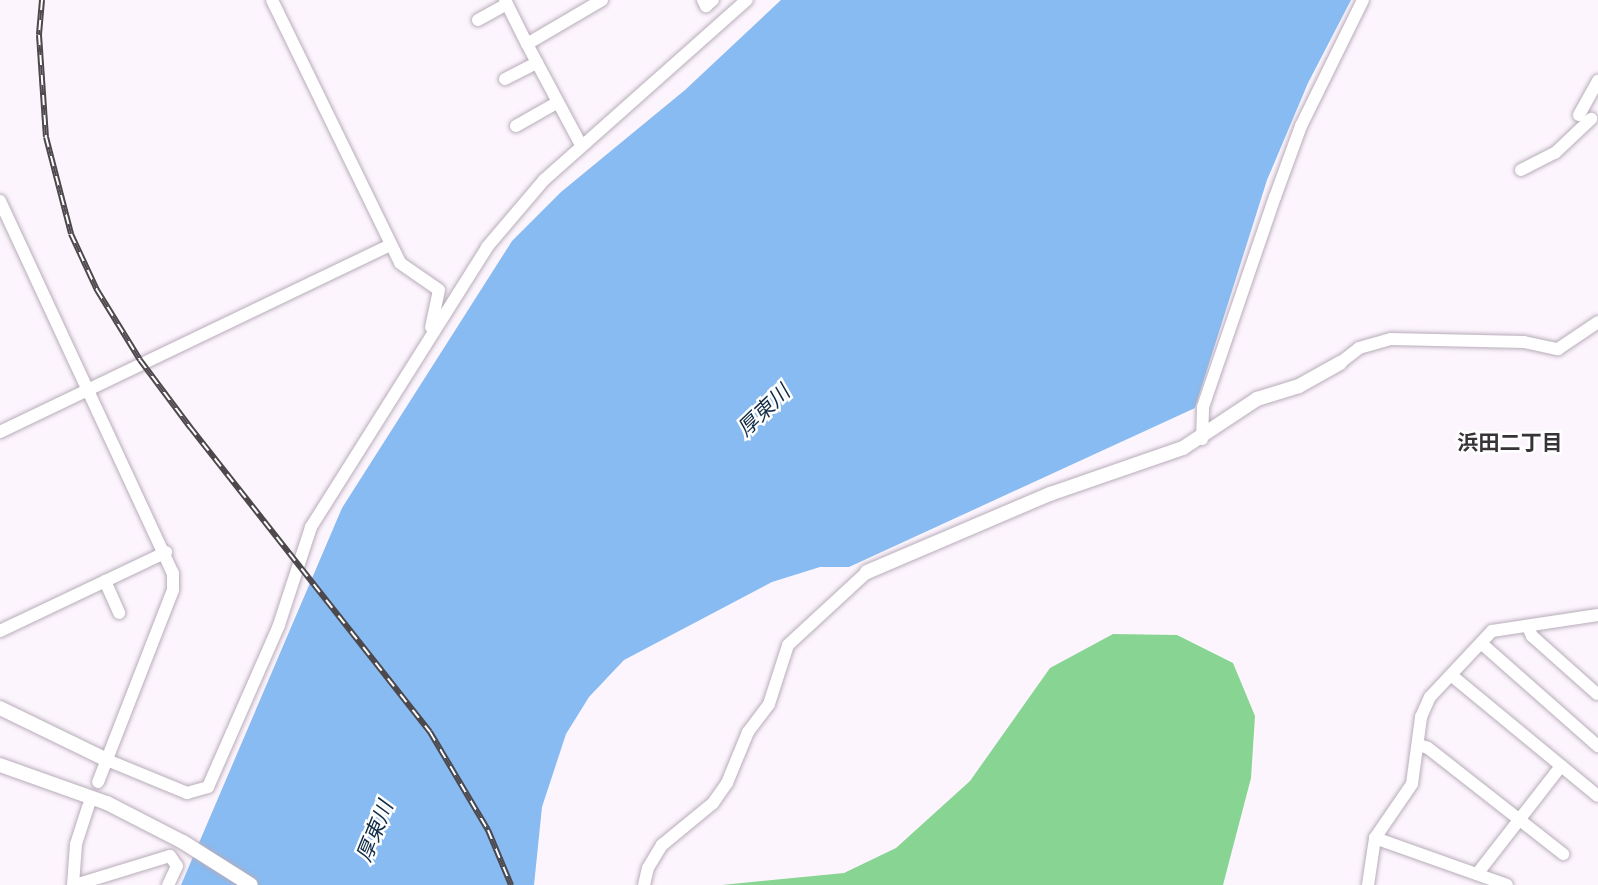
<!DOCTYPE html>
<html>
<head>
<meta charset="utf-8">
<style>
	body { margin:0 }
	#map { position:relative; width:1598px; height:885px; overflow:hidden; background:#fdf5fe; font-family:Barlow,"Noto Sans JP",sans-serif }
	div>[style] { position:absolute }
	.forest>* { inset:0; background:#88d492 }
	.water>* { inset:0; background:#87bbf2 }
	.roads { filter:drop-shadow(0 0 2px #b7adb9) drop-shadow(0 0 2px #b7adb9) }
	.minor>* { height:12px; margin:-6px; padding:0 6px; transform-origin:6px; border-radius:6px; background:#fff }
	.tertiary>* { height:14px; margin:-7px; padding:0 7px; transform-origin:7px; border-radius:7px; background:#fff }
	.rail>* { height:6px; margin-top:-3px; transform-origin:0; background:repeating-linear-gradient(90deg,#fff 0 10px,#4c484c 0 20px); box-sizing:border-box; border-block:2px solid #4c484c }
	span { translate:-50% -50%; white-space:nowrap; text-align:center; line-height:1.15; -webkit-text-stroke:5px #fff; paint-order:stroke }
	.water-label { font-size:21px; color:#0f2b46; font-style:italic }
	.neighbourhood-label { font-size:21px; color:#373337; font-weight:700 }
</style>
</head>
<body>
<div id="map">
	<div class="forest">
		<i style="clip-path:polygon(1113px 634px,1177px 635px,1233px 663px,1255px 716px,1251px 778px,1223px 885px,722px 885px,844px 873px,896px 848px,970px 781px,1050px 668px)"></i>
	</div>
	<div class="water">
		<i style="clip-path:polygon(781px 0,1351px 0,1308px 83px,1267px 180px,1195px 408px,849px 567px,820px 567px,772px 582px,624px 660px,589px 697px,566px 734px,542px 807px,534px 885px,181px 885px,342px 508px,512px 241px,561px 192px,685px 90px)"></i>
	</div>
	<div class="roads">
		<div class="minor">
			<i style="left:272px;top:0;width:292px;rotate:64deg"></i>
			<i style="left:400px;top:263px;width:47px;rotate:34.7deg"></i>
			<i style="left:439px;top:290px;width:38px;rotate:102deg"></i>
			<i style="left:505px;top:0;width:49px;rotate:63.4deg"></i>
			<i style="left:527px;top:44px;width:87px;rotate:-30.4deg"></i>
			<i style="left:703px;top:0;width:7px;rotate:63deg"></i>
			<i style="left:706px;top:6px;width:9px;rotate:-41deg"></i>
			<i style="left:478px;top:20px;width:33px;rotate:-29deg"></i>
			<i style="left:527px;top:44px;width:115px;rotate:61.9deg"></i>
			<i style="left:505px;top:79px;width:36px;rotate:-27deg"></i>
			<i style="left:1579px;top:115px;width:39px;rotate:-61deg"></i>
			<i style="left:516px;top:126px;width:48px;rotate:-29.7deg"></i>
			<i style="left:1521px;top:170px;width:38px;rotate:-27deg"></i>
			<i style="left:1555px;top:153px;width:50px;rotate:-43.4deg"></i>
			<i style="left:0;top:201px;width:410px;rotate:65.1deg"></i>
			<i style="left:173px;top:573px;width:17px;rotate:90deg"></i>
			<i style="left:173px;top:590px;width:206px;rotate:111.3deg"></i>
			<i style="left:1340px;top:363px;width:24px;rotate:-38deg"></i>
			<i style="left:1359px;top:348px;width:33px;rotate:-16deg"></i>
			<i style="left:1391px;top:339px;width:133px;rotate:1.3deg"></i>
			<i style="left:1524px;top:342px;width:35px;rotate:12deg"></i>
			<i style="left:1558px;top:349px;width:48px;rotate:-34deg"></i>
			<i style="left:0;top:432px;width:433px;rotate:-25.6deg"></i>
			<i style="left:1202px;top:439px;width:32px;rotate:-88deg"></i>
			<i style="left:1203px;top:407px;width:222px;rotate:-71.1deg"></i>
			<i style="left:1275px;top:197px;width:76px;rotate:-69.9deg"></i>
			<i style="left:1301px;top:126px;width:140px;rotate:-63.8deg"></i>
			<i style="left:105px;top:581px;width:35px;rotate:66deg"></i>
			<i style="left:1528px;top:627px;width:10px;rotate:66deg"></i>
			<i style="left:1532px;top:636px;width:87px;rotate:41.7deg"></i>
			<i style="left:0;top:631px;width:184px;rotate:-25.4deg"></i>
			<i style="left:1481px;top:643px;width:156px;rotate:41.4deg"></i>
			<i style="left:1451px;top:675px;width:190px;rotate:39.5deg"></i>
			<i style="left:1419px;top:745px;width:9px;rotate:18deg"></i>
			<i style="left:1428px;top:748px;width:172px;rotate:38.1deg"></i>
			<i style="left:107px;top:760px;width:87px;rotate:22.4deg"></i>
			<i style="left:187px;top:793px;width:22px;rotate:-16deg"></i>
			<i style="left:208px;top:787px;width:177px;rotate:-66.3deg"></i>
			<i style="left:279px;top:625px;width:103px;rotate:-71.9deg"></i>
			<i style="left:311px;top:527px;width:331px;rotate:-57.8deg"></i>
			<i style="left:487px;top:247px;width:88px;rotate:-49.6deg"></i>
			<i style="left:544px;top:180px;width:271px;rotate:-41.6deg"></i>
			<i style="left:1375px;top:838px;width:140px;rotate:19.6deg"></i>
			<i style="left:1477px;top:874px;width:137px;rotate:-52.1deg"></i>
			<i style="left:73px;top:885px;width:41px;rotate:-85.8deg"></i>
			<i style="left:76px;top:844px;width:40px;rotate:-72deg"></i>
			<i style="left:75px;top:885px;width:99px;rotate:-17deg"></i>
			<i style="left:170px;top:856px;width:12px;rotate:55deg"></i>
			<i style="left:177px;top:866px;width:21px;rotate:115deg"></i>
			<i style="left:644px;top:885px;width:17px;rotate:-77deg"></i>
			<i style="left:648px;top:868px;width:27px;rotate:-59deg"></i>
			<i style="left:662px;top:845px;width:66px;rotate:-39.5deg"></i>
			<i style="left:713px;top:803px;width:24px;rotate:-55deg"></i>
			<i style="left:727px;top:783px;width:55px;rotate:-67.6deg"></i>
			<i style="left:748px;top:732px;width:35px;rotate:-53deg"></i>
			<i style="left:769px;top:704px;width:62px;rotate:-72.1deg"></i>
			<i style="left:788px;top:645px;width:108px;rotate:-42.7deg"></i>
			<i style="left:1368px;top:885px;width:48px;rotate:-81.5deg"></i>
			<i style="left:1375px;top:838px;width:65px;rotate:-55.6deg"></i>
			<i style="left:1412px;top:784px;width:68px;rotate:-82.3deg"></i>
			<i style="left:1421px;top:717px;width:22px;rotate:-66deg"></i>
			<i style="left:1430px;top:697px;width:91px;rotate:-46.8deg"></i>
			<i style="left:1492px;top:631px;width:107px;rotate:-8.6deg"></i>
		</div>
		<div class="tertiary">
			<i style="left:867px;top:572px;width:199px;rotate:-23.1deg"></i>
			<i style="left:1050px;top:494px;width:141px;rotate:-19.1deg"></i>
			<i style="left:1183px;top:448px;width:89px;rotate:-33.5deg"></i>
			<i style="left:1257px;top:399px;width:44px;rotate:-17.2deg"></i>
			<i style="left:1299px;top:386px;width:47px;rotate:-29.3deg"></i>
			<i style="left:0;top:708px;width:119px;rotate:25.9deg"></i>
			<i style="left:0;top:765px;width:114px;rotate:19.6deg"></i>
			<i style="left:107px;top:803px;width:85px;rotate:27.2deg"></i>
			<i style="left:183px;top:842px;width:80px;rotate:32.3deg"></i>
		</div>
	</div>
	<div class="rail">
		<i style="left:42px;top:0;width:35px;rotate:95deg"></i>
		<i style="left:39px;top:35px;width:102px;rotate:86.1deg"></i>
		<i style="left:46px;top:137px;width:100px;rotate:75.5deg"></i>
		<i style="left:71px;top:234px;width:62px;rotate:65.1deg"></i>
		<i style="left:97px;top:290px;width:82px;rotate:58.4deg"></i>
		<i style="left:140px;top:360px;width:84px;rotate:53.3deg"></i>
		<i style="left:190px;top:427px;width:388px;rotate:51.8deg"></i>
		<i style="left:430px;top:732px;width:114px;rotate:59.4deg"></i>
		<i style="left:488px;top:830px;width:60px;rotate:67.3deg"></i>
	</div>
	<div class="water-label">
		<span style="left:763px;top:410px;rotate:-44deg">厚東川</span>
		<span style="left:374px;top:831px;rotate:-68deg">厚東川</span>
	</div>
	<div class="neighbourhood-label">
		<span style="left:1510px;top:442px">浜田二丁目</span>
	</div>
</div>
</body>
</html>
